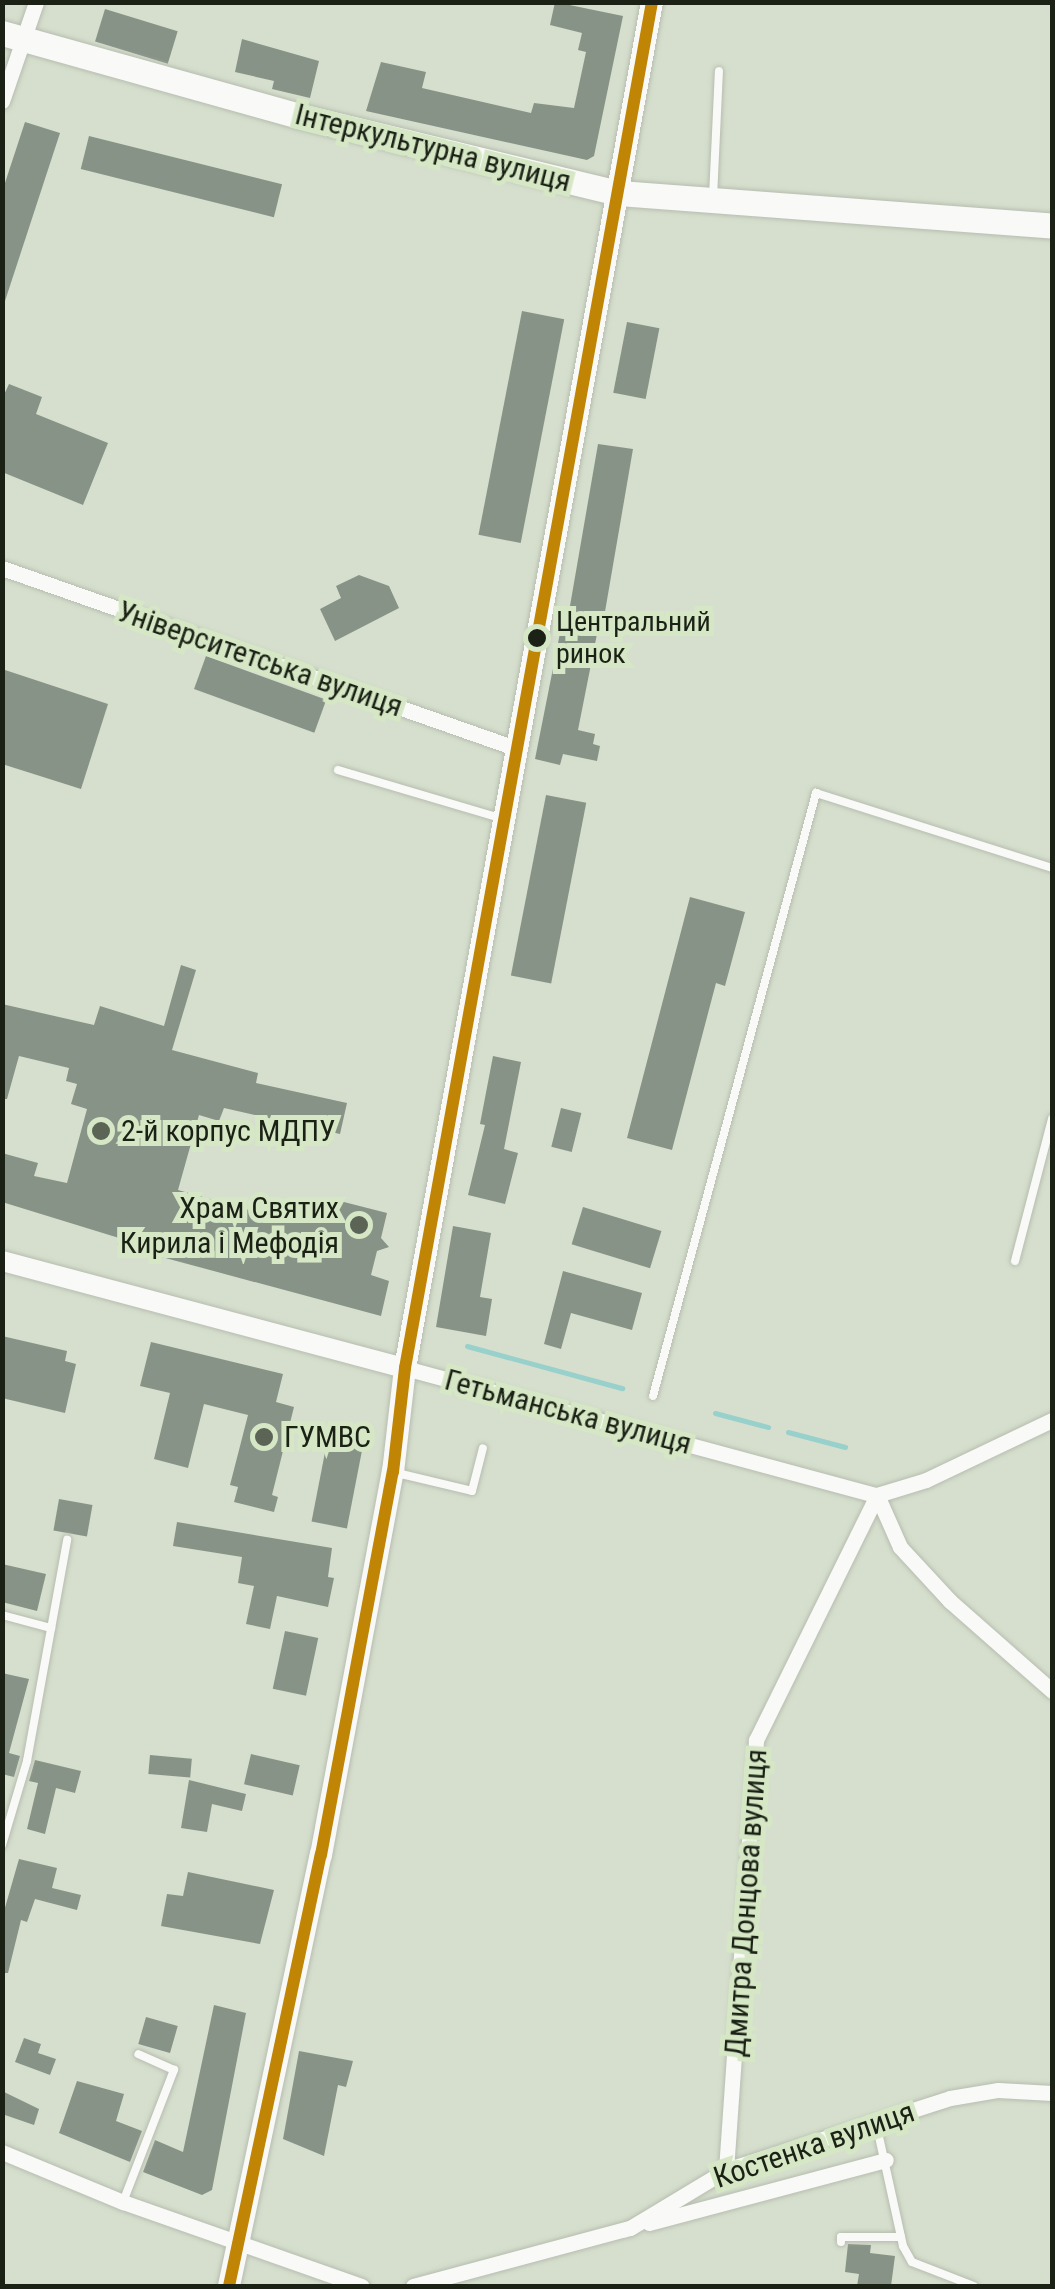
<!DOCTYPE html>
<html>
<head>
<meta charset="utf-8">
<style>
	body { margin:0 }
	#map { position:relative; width:1055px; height:2289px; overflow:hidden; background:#d6dfcd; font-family:"Roboto Condensed",sans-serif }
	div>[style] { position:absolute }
	.stream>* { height:5px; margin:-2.5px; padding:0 2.5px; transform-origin:2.5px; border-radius:2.5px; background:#98d0cc }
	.building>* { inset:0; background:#889388; transform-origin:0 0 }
	.roads { filter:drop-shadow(0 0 2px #b7bdb0) drop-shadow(0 0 2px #b7bdb0) }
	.service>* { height:8px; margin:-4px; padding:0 4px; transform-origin:4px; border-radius:4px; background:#f9faf8 }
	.minor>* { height:15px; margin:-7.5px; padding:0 7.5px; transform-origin:7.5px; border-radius:7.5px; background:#f9faf8 }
	.tertiary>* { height:20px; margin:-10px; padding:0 10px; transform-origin:10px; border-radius:10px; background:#f9faf8 }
	.secondary>* { height:22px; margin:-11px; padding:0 11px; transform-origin:11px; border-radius:11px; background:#f9faf8 }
	.trunk>* { height:25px; margin:-12.5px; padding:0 12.5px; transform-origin:12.5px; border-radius:12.5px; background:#f9faf8 }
	.bus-1>* { height:12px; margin:-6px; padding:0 6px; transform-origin:6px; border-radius:6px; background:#c08505 }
	.dots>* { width:28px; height:28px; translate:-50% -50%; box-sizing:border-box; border:5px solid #d5e7c5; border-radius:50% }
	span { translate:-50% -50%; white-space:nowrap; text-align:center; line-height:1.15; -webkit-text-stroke:10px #d5e7c5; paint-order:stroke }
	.bus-label { font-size:28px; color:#1b2115 }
	.left { translate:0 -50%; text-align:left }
	.street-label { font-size:30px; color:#1b2115 }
	.poi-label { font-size:30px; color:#1b2115 }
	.right { translate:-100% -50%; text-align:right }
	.frame { position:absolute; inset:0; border:5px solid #1b2115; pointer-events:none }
</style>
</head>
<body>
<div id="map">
	<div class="stream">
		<i style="left:467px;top:1346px;width:161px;rotate:15.2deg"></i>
		<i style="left:715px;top:1413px;width:55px;rotate:14.8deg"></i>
		<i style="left:788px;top:1432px;width:59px;rotate:14.7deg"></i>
	</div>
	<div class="building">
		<i style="clip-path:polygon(555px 2px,623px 16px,594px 156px,587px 160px,366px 111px,381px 62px,426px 72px,422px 88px,531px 113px,534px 103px,574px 108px,586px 52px,578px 50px,582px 33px,550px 25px)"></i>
		<i style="left:105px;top:9px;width:76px;height:34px;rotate:17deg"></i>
		<i style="clip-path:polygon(242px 39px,319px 61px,310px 98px,272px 89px,274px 81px,235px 72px)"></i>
		<i style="clip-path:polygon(25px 122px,60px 133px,5px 301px,2px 192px)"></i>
		<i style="left:89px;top:136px;width:199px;height:34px;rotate:14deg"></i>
		<i style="left:522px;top:311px;width:43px;height:228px;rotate:11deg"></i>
		<i style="left:627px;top:322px;width:33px;height:72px;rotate:11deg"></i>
		<i style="clip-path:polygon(9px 384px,42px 397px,36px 414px,108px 443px,83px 505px,2px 472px,2px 399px)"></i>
		<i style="clip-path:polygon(598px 444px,633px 449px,601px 635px,597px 634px,578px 730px,595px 734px,593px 744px,600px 746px,597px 761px,563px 754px,560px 765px,535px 759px,561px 628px,566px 629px)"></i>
		<i style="clip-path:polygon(359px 575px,389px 586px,399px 608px,335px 641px,320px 609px,341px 598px,336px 586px)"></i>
		<i style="left:206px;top:656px;width:128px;height:35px;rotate:20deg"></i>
		<i style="clip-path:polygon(2px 669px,108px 704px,81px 789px,2px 764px)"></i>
		<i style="left:546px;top:795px;width:41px;height:184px;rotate:11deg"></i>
		<i style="clip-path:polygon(690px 897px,745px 912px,725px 986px,716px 983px,672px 1150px,627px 1138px)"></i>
		<i style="clip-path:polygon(181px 965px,196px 970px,172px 1050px,258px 1073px,256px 1083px,347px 1103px,340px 1134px,224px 1108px,219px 1121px,199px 1115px,178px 1190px,274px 1217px,277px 1202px,336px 1219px,340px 1201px,387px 1213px,381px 1238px,389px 1247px,377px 1251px,371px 1275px,389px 1281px,381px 1316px,117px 1245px,119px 1238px,2px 1202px,2px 1153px,38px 1163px,34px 1176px,67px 1183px,87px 1109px,71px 1104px,77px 1084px,66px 1081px,69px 1068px,19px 1056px,7px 1099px,2px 1099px,2px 1004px,94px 1025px,100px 1006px,164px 1026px)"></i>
		<i style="clip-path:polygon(493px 1056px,521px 1062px,504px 1149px,518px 1153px,505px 1204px,468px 1195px,485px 1125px,480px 1124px)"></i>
		<i style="left:561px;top:1108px;width:21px;height:40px;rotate:14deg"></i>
		<i style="left:583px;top:1207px;width:82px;height:39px;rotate:17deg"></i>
		<i style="clip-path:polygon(453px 1226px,491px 1233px,480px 1297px,492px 1299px,486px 1336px,436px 1327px)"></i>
		<i style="clip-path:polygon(563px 1271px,642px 1293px,632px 1330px,571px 1313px,561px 1349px,544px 1344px)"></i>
		<i style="clip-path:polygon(2px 1336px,67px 1351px,65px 1361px,76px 1364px,65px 1413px,2px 1398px)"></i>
		<i style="clip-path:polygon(151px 1342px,283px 1374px,276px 1402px,294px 1407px,272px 1495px,278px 1497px,274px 1512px,234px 1502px,238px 1487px,230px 1485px,248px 1415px,204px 1404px,188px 1468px,154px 1459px,170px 1393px,140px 1386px)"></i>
		<i style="left:327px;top:1442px;width:36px;height:81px;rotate:11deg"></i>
		<i style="left:59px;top:1499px;width:34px;height:32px;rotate:10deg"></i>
		<i style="clip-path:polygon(177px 1522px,332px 1548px,328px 1577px,334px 1578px,328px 1607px,277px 1596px,270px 1629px,246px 1624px,254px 1586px,238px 1583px,242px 1557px,173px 1546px)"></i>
		<i style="clip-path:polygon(2px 1564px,46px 1574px,37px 1611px,2px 1602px)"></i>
		<i style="left:285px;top:1631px;width:34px;height:59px;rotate:12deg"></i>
		<i style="clip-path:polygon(2px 1673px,29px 1679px,9px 1753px,20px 1756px,14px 1777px,2px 1774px)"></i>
		<i style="left:251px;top:1754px;width:50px;height:31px;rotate:13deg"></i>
		<i style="left:150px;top:1755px;width:42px;height:19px;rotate:5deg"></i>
		<i style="clip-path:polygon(35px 1760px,81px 1771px,75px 1793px,56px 1788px,45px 1834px,27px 1829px,38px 1783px,29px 1781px)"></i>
		<i style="clip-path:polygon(189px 1780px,246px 1794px,242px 1811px,212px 1804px,207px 1832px,181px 1828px)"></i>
		<i style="clip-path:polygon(19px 1859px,57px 1868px,52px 1888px,81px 1895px,77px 1910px,35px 1899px,27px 1922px,21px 1920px,8px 1973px,2px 1973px,2px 1918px)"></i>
		<i style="clip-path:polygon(188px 1872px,274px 1890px,260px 1944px,161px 1926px,167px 1894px,183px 1896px)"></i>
		<i style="clip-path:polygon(214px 2005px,246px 2013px,212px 2190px,202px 2195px,143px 2172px,155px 2140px,183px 2152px)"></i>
		<i style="left:146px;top:2017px;width:33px;height:28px;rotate:16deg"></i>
		<i style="clip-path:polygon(24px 2038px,41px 2044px,38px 2053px,56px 2059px,50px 2075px,15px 2062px)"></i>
		<i style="clip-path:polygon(299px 2051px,353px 2061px,346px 2087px,338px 2085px,324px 2156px,283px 2139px)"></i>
		<i style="clip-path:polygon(77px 2081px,124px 2094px,116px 2121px,142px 2131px,130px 2162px,59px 2133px)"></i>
		<i style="clip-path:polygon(2px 2091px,39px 2109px,34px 2125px,2px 2114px)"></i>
		<i style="clip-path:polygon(848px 2244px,871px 2245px,870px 2253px,895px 2256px,891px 2286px,857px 2286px,859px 2274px,845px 2272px)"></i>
	</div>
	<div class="roads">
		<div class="service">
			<i style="left:713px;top:197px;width:126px;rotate:-87.3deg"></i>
			<i style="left:338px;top:770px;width:172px;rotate:16.5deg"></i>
			<i style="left:1015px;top:1261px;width:147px;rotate:-75.4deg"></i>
			<i style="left:653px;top:1396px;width:625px;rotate:-74.87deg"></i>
			<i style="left:816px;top:793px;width:248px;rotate:17.6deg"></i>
			<i style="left:397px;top:1473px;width:77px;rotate:13.5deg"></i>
			<i style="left:472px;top:1491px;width:44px;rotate:-75.7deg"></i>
			<i style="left:2px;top:1615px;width:51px;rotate:14.9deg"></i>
			<i style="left:2px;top:1845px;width:88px;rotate:-73.4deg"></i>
			<i style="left:27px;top:1761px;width:225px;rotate:-79.7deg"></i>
			<i style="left:876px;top:2123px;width:126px;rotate:77.6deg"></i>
			<i style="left:903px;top:2246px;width:18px;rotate:61deg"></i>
			<i style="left:912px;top:2262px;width:66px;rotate:21.2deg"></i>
			<i style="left:123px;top:2202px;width:142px;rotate:-68.9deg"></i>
			<i style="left:174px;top:2070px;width:39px;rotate:-156deg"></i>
			<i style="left:841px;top:2242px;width:5px;rotate:-90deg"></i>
			<i style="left:841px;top:2237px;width:60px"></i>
		</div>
		<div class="minor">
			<i style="left:2px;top:101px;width:105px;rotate:-71deg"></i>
			<i style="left:2px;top:568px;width:547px;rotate:19.33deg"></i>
			<i style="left:405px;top:1368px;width:489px;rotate:15.1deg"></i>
			<i style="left:877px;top:1495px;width:57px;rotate:66.1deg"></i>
			<i style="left:900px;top:1547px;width:74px;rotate:47.2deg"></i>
			<i style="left:950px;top:1601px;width:136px;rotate:41.4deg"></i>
			<i style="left:2px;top:2152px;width:131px;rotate:22.5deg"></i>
			<i style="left:123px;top:2202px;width:253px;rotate:19.4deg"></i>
			<i style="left:726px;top:2170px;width:431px;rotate:-86deg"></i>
			<i style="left:756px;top:1740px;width:273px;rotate:-63.7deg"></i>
			<i style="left:877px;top:1495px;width:51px;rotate:-17deg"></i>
			<i style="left:926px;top:1480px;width:140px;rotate:-25.5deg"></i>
			<i style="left:649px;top:2223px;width:245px;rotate:-14.9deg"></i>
			<i style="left:413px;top:2286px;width:225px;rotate:-15deg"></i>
			<i style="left:630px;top:2228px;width:112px;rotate:-31.1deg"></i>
			<i style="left:726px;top:2170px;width:235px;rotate:-17.8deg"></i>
			<i style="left:950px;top:2098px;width:49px;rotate:-9.5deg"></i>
			<i style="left:998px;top:2090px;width:54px;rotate:3.2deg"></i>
		</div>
		<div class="tertiary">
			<i style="left:2px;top:1261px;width:417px;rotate:14.9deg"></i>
		</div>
		<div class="secondary">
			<i style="left:229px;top:2286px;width:441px;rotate:-78deg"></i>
			<i style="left:321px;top:1855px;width:390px;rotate:-79.4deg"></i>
			<i style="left:393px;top:1472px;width:105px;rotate:-83.4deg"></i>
			<i style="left:405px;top:1368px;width:1388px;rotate:-79.75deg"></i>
		</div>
		<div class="trunk">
			<i style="left:2px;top:33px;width:309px;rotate:15.6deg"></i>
			<i style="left:300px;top:116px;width:327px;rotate:13.6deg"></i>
			<i style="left:618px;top:193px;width:435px;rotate:4.3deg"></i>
		</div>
	</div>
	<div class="bus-1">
		<i style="left:229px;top:2286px;width:441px;rotate:-78deg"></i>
		<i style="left:321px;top:1855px;width:390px;rotate:-79.4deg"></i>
		<i style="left:393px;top:1472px;width:105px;rotate:-83.4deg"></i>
		<i style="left:405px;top:1368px;width:1388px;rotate:-79.75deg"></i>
	</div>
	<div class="dots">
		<i style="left:537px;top:638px;background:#1b2115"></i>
		<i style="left:101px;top:1131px;background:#5c6455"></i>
		<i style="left:359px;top:1225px;background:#5c6455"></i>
		<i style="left:264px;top:1437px;background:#5c6455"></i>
	</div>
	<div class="bus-label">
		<span class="left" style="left:556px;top:638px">Центральний<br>ринок</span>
	</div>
	<div class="street-label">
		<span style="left:433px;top:148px;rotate:14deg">Інтеркультурна вулиця</span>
		<span style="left:260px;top:659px;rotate:19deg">Університетська вулиця</span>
		<span style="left:568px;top:1412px;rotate:15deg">Гетьманська вулиця</span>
		<span style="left:746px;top:1903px;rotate:-86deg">Дмитра Донцова вулиця</span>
		<span style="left:814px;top:2145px;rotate:-19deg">Костенка вулиця</span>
	</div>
	<div class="poi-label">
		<span class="left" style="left:121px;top:1131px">2-й корпус МДПУ</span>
		<span class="right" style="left:339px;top:1225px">Храм Святих<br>Кирила і Мефодія</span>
		<span class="left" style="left:284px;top:1437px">ГУМВС</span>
	</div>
	<div class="frame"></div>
</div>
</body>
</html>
